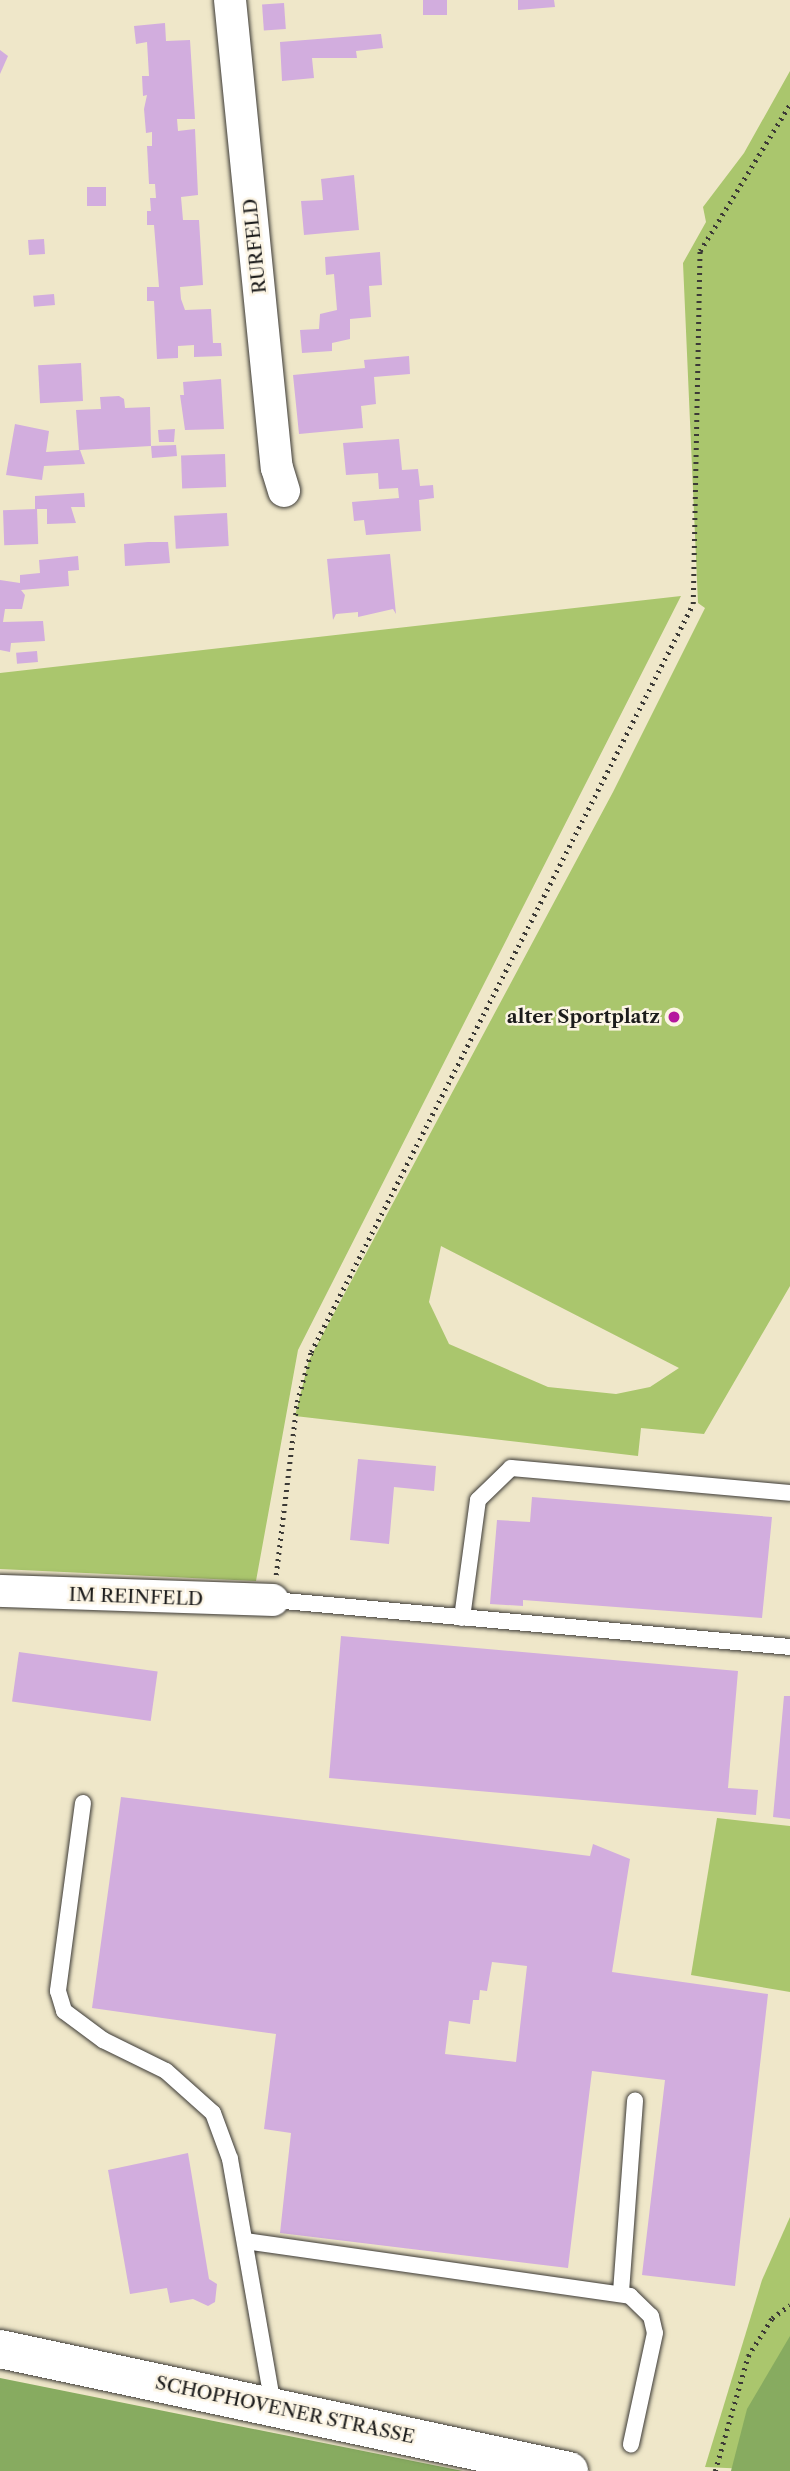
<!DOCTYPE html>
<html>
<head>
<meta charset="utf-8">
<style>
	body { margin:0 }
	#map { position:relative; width:790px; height:2471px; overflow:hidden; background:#efe7c9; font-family:"Libre Caslon Text",serif }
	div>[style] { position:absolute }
	.green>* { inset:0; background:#aac66d }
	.forest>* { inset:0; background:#87ab60 }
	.building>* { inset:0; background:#d2adde; transform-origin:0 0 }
	.path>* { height:4.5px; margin-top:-2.25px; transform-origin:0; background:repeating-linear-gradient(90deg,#3c3a36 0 2px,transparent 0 7px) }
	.roads { filter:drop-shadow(0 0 2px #3c3a36) drop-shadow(0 0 2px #3c3a36) }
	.lane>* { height:16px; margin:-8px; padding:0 8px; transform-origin:8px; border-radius:8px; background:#fff }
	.street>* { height:32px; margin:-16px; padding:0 16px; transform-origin:16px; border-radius:16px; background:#fff }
	.secondary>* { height:38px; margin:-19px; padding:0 19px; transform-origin:19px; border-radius:19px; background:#fff }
	.dots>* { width:19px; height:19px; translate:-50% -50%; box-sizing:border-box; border:4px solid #fcf5e5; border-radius:50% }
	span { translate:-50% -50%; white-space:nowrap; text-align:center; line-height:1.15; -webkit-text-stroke:5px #fcf5e5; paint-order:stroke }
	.street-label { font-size:19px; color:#1c1c1c }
	.poi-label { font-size:19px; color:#1c1c1c; font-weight:700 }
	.right { translate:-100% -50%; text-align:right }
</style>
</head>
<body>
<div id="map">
	<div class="green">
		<i style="clip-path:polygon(evenodd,790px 71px,790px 1286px,704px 1434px,641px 1428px,638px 1456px,295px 1416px,309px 1360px,613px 792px,705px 608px,698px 603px,683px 263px,706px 222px,703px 207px,744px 153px,790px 71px,441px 1246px,679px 1368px,650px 1387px,616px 1394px,548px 1387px,449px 1344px,429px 1302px,441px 1246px)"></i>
		<i style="clip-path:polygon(681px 596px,298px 1350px,256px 1581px,0 1569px,0 673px)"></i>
		<i style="clip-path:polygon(717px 1818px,790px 1826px,790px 1992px,691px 1975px)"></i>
		<i style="clip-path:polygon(790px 2217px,790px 2471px,705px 2467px,762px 2280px)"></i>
	</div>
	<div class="forest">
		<i style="clip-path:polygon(790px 2336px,790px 2471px,731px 2471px,747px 2409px)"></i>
		<i style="clip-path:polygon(0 2378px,463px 2471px,0 2471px)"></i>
	</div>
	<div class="building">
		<i style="left:423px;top:0;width:24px;height:15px"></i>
		<i style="clip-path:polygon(518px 0,554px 0,555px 7px,518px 10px)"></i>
		<i style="left:284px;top:3px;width:26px;height:22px;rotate:86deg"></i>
		<i style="clip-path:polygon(165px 23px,166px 41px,190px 40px,195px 119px,177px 119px,178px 131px,195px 129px,198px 195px,181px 197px,183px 220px,199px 220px,203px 285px,180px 287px,181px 299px,185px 310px,211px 309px,213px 343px,221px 343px,222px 356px,194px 357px,194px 345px,178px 346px,178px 358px,157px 359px,154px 301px,147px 301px,147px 287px,159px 287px,154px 225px,147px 225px,147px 211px,151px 211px,150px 198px,156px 198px,155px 184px,149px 184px,147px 146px,152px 146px,152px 132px,146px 133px,144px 109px,147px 95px,143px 96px,142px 76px,149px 76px,147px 42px,136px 44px,134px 26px)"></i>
		<i style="clip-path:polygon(381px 34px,383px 48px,356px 51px,357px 58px,312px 58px,314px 78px,282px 81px,280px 42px)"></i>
		<i style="clip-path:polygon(0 50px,8px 56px,0 74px)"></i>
		<i style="clip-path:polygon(354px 175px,359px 230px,304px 235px,301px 201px,323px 200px,321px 179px)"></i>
		<i style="left:87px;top:187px;width:19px;height:19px"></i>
		<i style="left:44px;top:239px;width:15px;height:16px;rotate:86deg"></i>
		<i style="clip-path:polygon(380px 252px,382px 285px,369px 286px,371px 317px,350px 319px,350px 339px,332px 343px,332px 351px,302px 353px,300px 330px,319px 329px,320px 314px,337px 310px,334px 274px,326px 275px,325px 257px)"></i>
		<i style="left:54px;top:294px;width:11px;height:21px;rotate:85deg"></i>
		<i style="clip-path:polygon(409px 356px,410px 374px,374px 377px,376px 404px,361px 406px,363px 428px,299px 434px,293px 375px,365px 368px,364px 360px)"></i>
		<i style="left:81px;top:363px;width:38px;height:43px;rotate:87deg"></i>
		<i style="clip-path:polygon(221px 379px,224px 429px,185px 430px,180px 395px,184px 395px,183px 382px)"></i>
		<i style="clip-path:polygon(119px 396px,124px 399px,125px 408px,150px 407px,151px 446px,176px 445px,177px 456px,152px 458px,151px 446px,80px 450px,85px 464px,44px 466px,42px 480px,6px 475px,15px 424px,49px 431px,46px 452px,79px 450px,76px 410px,101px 409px,100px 397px)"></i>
		<i style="clip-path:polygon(175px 429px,174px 442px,159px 442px,158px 430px)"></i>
		<i style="clip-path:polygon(399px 439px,402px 470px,418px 469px,420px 486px,433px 485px,434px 498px,419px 500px,421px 531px,366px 535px,364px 520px,354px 521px,352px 502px,399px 498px,398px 488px,379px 489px,378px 473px,346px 475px,343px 443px)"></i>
		<i style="left:225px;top:454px;width:33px;height:44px;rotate:88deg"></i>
		<i style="clip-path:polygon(84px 493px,85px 507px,71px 507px,76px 523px,47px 524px,47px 509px,35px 509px,35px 496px)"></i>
		<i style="left:37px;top:509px;width:35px;height:34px;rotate:88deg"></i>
		<i style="left:227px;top:513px;width:33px;height:53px;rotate:87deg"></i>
		<i style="clip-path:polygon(148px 542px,168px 542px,170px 563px,125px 566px,124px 544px)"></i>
		<i style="clip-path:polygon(390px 554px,396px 614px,393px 609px,358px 617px,358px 612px,336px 614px,333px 620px,327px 559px)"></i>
		<i style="clip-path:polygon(78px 556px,79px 570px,68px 571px,69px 586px,21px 590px,25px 595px,22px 609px,5px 609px,3px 622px,43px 621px,45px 641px,11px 643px,10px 652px,0 650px,0 580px,20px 583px,20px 575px,40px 573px,39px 560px)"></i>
		<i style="left:37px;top:651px;width:11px;height:21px;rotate:85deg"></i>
		<i style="clip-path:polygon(358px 1459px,436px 1466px,434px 1491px,394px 1487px,389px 1544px,350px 1540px)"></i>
		<i style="clip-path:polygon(532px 1497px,772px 1517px,762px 1618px,523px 1600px,523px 1606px,490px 1604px,497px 1520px,530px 1522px)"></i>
		<i style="clip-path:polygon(341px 1636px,738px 1671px,728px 1788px,758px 1790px,756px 1815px,329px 1778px)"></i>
		<i style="left:19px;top:1652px;width:140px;height:50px;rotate:8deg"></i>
		<i style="clip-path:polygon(784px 1696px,790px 1696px,790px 1819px,773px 1817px)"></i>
		<i style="clip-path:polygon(evenodd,121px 1797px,590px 1856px,593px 1844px,630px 1859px,612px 1972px,768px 1994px,735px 2286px,642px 2275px,665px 2080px,592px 2071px,568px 2268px,280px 2233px,291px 2133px,264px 2129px,276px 2034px,92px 2008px,121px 1797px,492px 1962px,527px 1966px,516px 2062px,445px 2054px,449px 2021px,470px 2024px,473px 2000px,479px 2000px,480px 1990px,487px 1991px,492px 1962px)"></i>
		<i style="clip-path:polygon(188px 2153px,209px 2279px,217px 2284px,215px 2302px,208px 2306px,193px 2299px,170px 2303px,167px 2288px,130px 2294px,108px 2170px)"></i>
	</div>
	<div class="path">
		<i style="left:276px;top:1575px;width:174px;rotate:-83.1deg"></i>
		<i style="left:297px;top:1402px;width:52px;rotate:-74.4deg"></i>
		<i style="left:311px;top:1352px;width:840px;rotate:-62.95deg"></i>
		<i style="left:693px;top:604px;width:353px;rotate:-88.9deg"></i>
		<i style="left:700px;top:251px;width:172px;rotate:-58.5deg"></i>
		<i style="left:715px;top:2471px;width:120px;rotate:-74deg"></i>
		<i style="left:748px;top:2356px;width:45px;rotate:-57.7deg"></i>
		<i style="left:772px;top:2318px;width:22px;rotate:-36deg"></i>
	</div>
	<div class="roads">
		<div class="lane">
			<i style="left:273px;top:1600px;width:519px;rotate:5.19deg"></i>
			<i style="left:462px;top:1618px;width:119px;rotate:-82.3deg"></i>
			<i style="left:478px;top:1500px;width:46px;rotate:-44.1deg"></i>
			<i style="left:511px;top:1468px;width:280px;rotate:5.1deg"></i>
			<i style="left:83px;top:1803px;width:190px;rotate:97.6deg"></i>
			<i style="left:58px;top:1991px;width:21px;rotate:73deg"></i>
			<i style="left:64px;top:2011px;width:49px;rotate:36.6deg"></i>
			<i style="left:103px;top:2040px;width:70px;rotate:26.2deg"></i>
			<i style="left:166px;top:2071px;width:63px;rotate:41.8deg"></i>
			<i style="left:213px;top:2113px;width:49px;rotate:69.7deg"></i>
			<i style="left:230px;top:2159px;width:251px;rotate:80.1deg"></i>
			<i style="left:245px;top:2241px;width:389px;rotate:8.1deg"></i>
			<i style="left:630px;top:2296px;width:29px;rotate:44deg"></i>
			<i style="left:651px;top:2316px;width:17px;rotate:77deg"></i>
			<i style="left:655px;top:2333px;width:114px;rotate:102.2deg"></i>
			<i style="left:621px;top:2292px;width:192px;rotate:-85.8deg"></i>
		</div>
		<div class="street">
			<i style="left:230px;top:0;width:470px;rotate:84.3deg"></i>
			<i style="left:277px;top:468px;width:24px;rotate:73deg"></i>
			<i style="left:0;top:1591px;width:273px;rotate:1.9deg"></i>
		</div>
		<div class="secondary">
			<i style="left:0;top:2349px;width:582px;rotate:12.1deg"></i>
		</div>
	</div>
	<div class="dots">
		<i style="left:674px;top:1017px;background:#b5179e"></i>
	</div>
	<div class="street-label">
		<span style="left:255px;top:246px;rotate:-96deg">RURFELD</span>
		<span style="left:136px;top:1597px;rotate:2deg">IM REINFELD</span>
		<span style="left:285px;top:2410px;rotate:12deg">SCHOPHOVENER STRASSE</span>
	</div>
	<div class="poi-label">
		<span class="right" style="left:660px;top:1017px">alter Sportplatz</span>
	</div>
</div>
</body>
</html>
